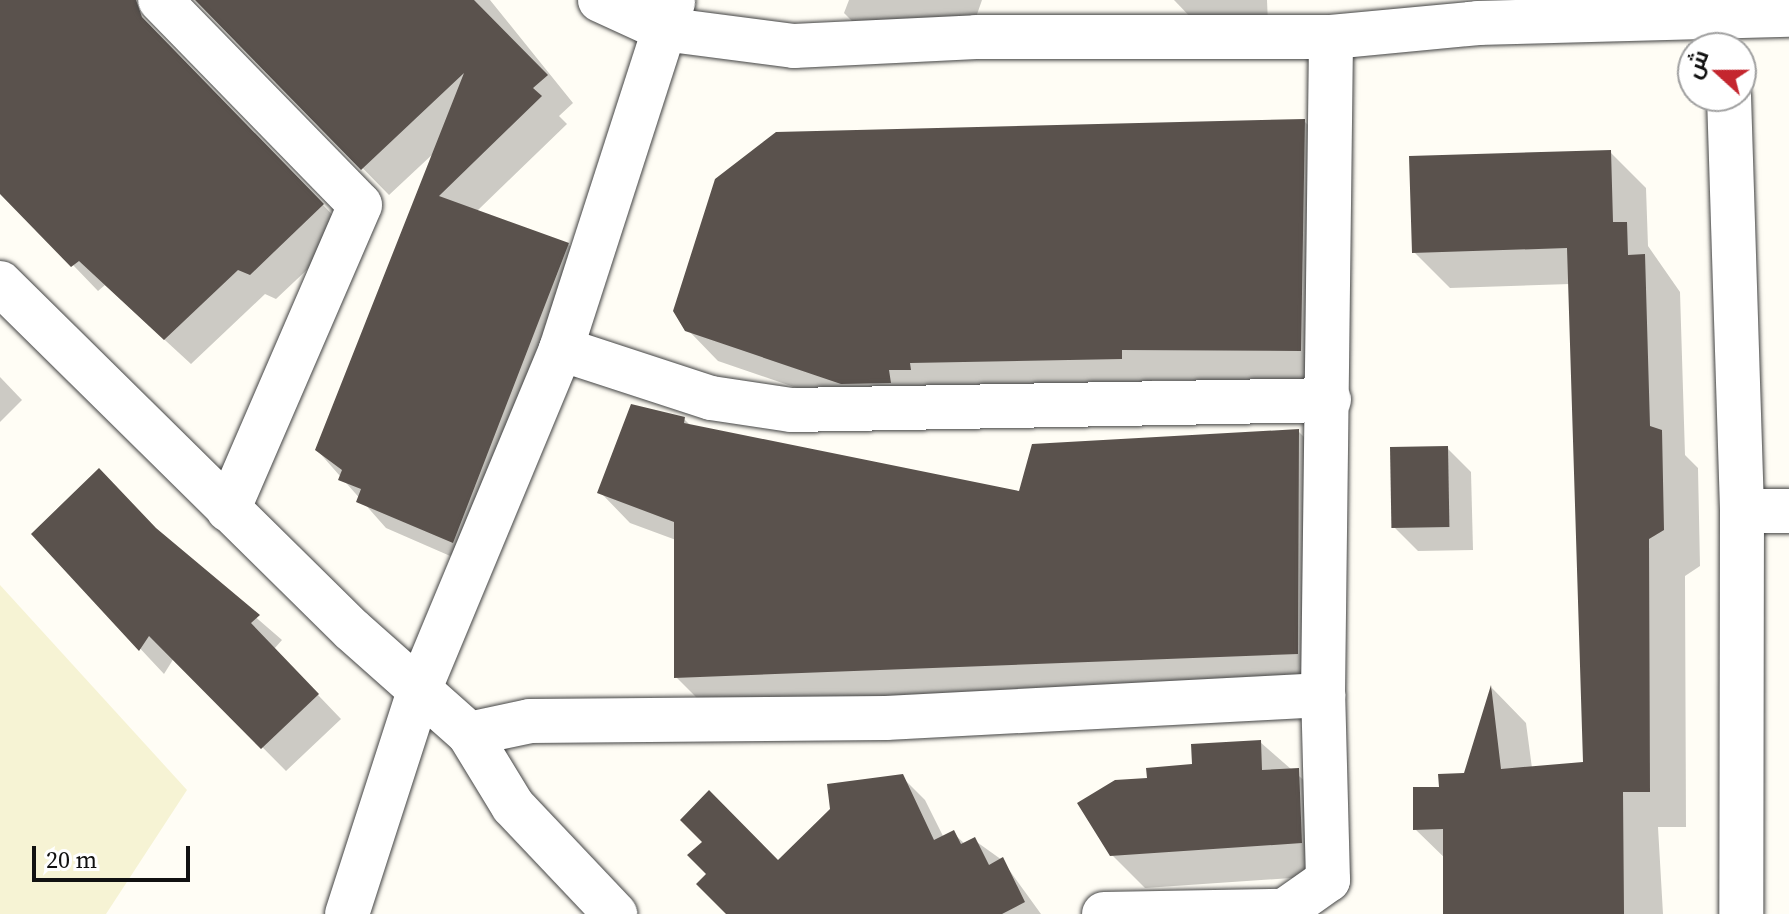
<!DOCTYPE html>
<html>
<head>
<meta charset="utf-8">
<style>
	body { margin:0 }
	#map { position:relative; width:1789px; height:914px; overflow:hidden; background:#fffdf5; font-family:"Source Serif 4",Cairo,serif }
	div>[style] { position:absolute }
	.farmland>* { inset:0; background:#f6f3d4 }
	.shadow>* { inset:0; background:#0003 }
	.building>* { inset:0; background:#5a524d; transform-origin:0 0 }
	.roads { filter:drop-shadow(0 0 2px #444) drop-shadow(0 0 2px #444) }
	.minor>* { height:44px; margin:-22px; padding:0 22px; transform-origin:22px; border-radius:22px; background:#fff }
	span { translate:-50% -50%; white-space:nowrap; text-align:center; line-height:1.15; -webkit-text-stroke:8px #fff; paint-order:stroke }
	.north { position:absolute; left:1677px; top:32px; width:80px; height:80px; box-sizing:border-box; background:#fff; border:2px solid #a0a0a0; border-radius:50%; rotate:291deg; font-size:22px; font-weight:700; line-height:32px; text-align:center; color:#111 }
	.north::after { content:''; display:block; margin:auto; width:28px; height:36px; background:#c4262e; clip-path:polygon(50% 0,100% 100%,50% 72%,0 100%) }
	.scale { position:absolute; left:32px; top:846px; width:158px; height:36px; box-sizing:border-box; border:4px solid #111; border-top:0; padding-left:10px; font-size:24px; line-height:28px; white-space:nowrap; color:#111; -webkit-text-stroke:6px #fff; paint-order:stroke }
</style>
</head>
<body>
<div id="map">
	<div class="farmland">
		<i style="clip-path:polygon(0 585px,187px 790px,106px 914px,0 914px)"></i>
	</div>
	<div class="shadow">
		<i style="clip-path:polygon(0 0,97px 0,165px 41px,348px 231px,276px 299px,265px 294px,191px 364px,105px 285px,98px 291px,0 189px)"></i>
		<i style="clip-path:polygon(198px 0,490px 0,573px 103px,559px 116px,567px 124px,477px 211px,568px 244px,595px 271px,480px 569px,386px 528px,317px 450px,435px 152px,389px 195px)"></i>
		<i style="clip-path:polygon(849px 0,982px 0,966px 46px,877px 46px,844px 13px)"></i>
		<i style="clip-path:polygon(1267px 0,1268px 24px,1198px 25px,1174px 0)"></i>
		<i style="clip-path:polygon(1304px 121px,1335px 152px,1331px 381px,1152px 380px,1152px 389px,873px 414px,718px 361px,687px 329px)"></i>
		<i style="clip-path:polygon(1610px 152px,1646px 188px,1648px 246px,1680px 292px,1685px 455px,1698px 468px,1700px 566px,1685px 576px,1686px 827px,1658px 827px,1663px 914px,1585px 914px,1452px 865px,1415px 829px,1466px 775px,1492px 688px,1526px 723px,1532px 768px,1585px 763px,1570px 284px,1450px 288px,1414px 252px)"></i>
		<i style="clip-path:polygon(0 377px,22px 400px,0 422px)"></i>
		<i style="clip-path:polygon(684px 419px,692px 427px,1021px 493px,1298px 431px,1329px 462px,1328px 683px,707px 708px,676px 677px,676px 540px,630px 523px,600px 492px)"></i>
		<i style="clip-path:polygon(1447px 448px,1471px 472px,1473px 550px,1418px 551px,1394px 527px)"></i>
		<i style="clip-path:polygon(33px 534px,160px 534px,282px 640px,274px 649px,341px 719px,286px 771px,174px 658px,164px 674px)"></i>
		<i style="clip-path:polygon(1260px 742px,1331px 804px,1334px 875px,1145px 888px,1111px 854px,1149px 780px)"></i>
		<i style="clip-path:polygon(902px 777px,925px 800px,944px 838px,953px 833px,965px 844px,974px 840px,1002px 860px,1041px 914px,729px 914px,778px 863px)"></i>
	</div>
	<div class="building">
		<i style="clip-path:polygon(0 0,136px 0,142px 17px,324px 204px,250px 275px,238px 270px,164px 340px,79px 261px,71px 267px,0 194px)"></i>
		<i style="clip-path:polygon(195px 0,474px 0,548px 75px,533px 88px,542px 96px,439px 196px,569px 243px,453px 543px,356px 502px,361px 489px,338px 480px,342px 470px,315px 450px,464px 73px,361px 170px)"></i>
		<i style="clip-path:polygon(1305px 119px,1301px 351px,1122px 350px,1122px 359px,910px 363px,911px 370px,889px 370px,891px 383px,841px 384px,685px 331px,673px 311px,715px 179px,776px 132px)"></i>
		<i style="clip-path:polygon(1611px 150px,1613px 222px,1627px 222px,1628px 255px,1645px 254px,1650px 426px,1662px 430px,1664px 530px,1649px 539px,1650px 792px,1623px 792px,1624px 914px,1443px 914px,1443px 829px,1413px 830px,1413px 787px,1439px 787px,1438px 774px,1464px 773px,1491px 685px,1501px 769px,1583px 762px,1567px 248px,1412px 253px,1409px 156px)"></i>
		<i style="clip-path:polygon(631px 404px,685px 417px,684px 423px,1019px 491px,1032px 444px,1299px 429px,1298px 654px,674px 678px,674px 522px,597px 493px)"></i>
		<i style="left:1448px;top:446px;width:81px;height:58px;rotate:89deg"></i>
		<i style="clip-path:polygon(99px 468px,156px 528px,260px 615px,251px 623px,319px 694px,261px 749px,149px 636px,139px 651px,31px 534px)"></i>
		<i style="clip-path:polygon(1261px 740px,1262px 770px,1299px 768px,1302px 843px,1110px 856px,1077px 803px,1115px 780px,1147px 778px,1146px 768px,1192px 764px,1191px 744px)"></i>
		<i style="clip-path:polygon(903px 774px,934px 840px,954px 830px,961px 844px,975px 837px,989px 865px,1003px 857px,1025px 902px,1002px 914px,726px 914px,696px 884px,706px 874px,687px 855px,702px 842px,680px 820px,709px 790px,778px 860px,830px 809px,827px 784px)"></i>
	</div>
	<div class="roads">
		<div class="minor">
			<i style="left:160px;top:0;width:286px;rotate:45.7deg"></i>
			<i style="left:360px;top:205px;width:332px;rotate:113.4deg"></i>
			<i style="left:600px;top:0;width:69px;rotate:24.7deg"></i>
			<i style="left:663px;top:29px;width:132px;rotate:7.4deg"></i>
			<i style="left:794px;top:46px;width:182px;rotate:-2.8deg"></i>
			<i style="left:976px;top:37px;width:355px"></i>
			<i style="left:1331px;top:37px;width:148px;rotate:-5.4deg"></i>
			<i style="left:1478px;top:23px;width:311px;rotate:-1.5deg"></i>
			<i style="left:1729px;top:96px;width:415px;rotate:88.2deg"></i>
			<i style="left:1742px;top:511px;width:403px;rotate:90.1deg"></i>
			<i style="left:0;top:283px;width:494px;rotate:44.6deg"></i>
			<i style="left:352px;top:630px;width:157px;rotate:41.6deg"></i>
			<i style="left:469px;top:734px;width:84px;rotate:58.6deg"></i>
			<i style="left:513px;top:806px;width:149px;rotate:46.6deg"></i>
			<i style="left:561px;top:349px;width:158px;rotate:18.1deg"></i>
			<i style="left:711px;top:398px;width:81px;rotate:8.5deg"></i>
			<i style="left:791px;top:410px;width:538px;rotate:-1.06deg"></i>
			<i style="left:1742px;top:511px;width:47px"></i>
			<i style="left:469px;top:734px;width:62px;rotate:-12deg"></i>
			<i style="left:530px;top:721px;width:356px;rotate:-0.5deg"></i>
			<i style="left:886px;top:718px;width:438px;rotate:-3deg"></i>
			<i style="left:347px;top:914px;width:237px;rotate:-72.1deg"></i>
			<i style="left:420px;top:688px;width:367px;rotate:-67.4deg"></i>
			<i style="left:561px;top:349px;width:365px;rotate:-72.1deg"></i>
			<i style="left:1104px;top:914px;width:180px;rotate:-1deg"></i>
			<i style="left:1284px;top:911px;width:54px;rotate:-35.2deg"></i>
			<i style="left:1328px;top:880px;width:185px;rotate:-91.5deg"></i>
			<i style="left:1323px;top:695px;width:658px;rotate:-89.3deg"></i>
		</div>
	</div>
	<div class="north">ش</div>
	<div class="scale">20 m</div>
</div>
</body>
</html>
